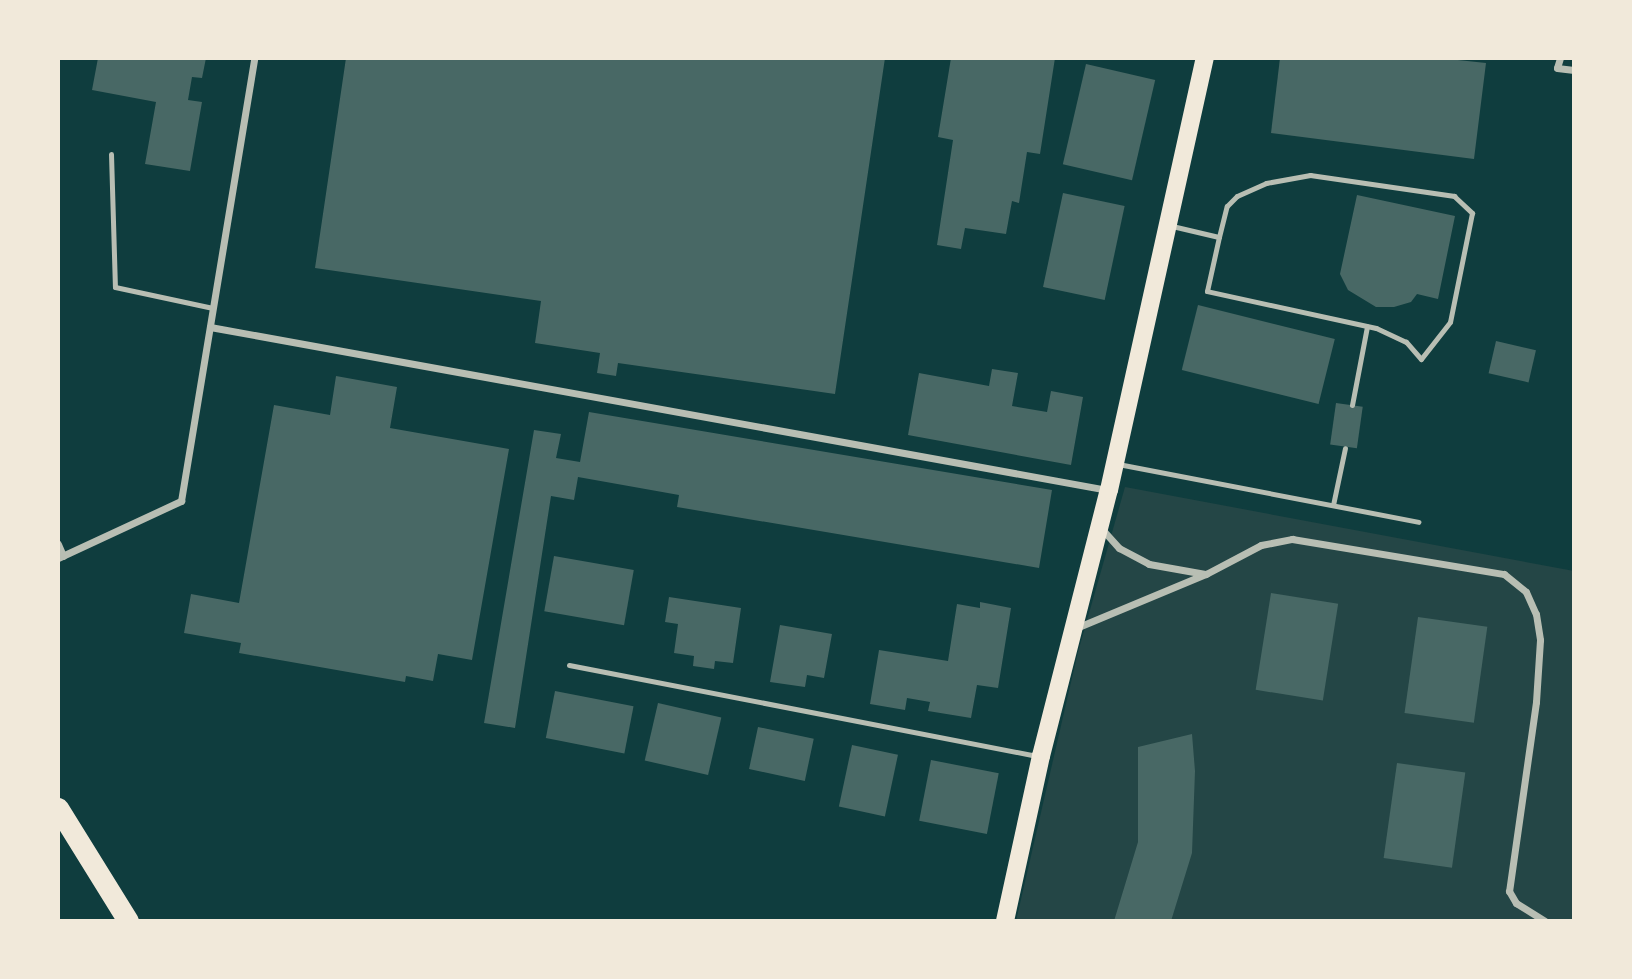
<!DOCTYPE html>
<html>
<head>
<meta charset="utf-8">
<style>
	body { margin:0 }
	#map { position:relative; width:1632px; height:979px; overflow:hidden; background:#0f3d3e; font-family:"Space Grotesk",sans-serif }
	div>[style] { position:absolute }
	.green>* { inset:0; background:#244646 }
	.building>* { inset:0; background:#486865; transform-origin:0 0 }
	.service>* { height:5px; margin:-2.5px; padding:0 2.5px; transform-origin:2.5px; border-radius:2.5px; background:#b8beb3 }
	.minor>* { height:7px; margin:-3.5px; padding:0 3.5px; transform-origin:3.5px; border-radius:3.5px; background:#b8beb3 }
	.primary>* { height:18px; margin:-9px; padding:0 9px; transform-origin:9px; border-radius:9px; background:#f1e9da }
	.motorway>* { height:21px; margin:-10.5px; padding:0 10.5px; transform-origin:10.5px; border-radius:10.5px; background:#f1e9da }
	span { translate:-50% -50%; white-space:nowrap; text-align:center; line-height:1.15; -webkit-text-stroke:5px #f1e9da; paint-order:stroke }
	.frame { position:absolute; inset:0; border:60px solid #f1e9da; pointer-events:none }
</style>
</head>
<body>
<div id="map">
	<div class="green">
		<i style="clip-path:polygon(1125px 487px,1574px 571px,1574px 921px,1016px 921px,1078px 652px)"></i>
	</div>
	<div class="building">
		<i style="clip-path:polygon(98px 58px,206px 58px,202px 78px,192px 77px,188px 100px,202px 102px,190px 171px,145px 164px,156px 102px,92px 90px)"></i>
		<i style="clip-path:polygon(346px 58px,885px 58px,835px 394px,618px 363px,616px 376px,597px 373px,600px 353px,535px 343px,541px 301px,315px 268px)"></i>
		<i style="clip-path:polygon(951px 58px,1055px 58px,1040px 154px,1027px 152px,1019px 203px,1012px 201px,1006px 234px,965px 228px,961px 249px,937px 245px,953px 140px,938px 137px)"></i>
		<i style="clip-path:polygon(1280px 58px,1439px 58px,1486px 63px,1474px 159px,1271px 133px)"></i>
		<i style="left:1086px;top:64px;width:71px;height:103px;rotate:13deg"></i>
		<i style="left:1063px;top:193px;width:63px;height:96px;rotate:12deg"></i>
		<i style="clip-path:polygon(1357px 195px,1455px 216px,1438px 299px,1417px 294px,1411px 302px,1394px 307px,1376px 307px,1348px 290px,1340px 274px)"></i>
		<i style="left:1198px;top:305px;width:141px;height:67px;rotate:14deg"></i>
		<i style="left:1496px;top:341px;width:41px;height:33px;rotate:13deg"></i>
		<i style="clip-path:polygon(992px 369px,1018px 373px,1012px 406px,1047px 412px,1051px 391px,1083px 397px,1071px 465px,908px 435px,919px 373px,989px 386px)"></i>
		<i style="clip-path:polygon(336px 376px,397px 387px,390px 428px,509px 449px,472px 660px,438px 654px,433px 681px,406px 676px,405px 682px,239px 653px,241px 643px,184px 633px,191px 594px,239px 603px,274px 405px,330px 415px)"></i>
		<i style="left:1336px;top:403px;width:27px;height:42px;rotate:8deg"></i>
		<i style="clip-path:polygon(589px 412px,1052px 490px,1039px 568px,677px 507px,679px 495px,578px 477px,574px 500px,551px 496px,515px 728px,484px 723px,534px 430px,561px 434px,556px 458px,580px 462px)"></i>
		<i style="left:554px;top:556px;width:81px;height:56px;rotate:10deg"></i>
		<i style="left:1271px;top:593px;width:68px;height:98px;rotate:9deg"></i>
		<i style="clip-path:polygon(669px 597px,741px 608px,733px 663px,715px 661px,714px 669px,693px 666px,694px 656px,674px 653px,678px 624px,665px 622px)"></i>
		<i style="clip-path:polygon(980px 602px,1011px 608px,998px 688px,977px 685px,971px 718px,928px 711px,930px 702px,907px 698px,905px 710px,870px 704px,879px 650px,948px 661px,957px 604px,980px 608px)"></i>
		<i style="left:1418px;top:617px;width:70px;height:97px;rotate:8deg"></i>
		<i style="clip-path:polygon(780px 625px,832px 634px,824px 678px,807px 675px,805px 687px,770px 682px)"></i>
		<i style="left:555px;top:691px;width:80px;height:48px;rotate:11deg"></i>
		<i style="left:658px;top:703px;width:65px;height:59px;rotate:13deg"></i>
		<i style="left:758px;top:727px;width:57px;height:43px;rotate:12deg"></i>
		<i style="clip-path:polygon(1192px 734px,1195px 771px,1192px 853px,1171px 921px,1114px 921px,1138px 842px,1138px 747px)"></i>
		<i style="left:852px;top:745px;width:47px;height:63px;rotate:12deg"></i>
		<i style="left:931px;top:760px;width:69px;height:62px;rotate:11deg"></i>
		<i style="left:1397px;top:763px;width:69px;height:96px;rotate:8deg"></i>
	</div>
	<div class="service">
		<i style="left:111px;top:154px;width:133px;rotate:88.3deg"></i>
		<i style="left:115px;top:287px;width:100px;rotate:12.1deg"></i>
		<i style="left:1172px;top:226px;width:48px;rotate:13.2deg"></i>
		<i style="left:1219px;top:237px;width:32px;rotate:-76deg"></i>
		<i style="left:1227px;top:206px;width:14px;rotate:-45deg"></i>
		<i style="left:1237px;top:196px;width:32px;rotate:-24deg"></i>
		<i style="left:1266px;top:183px;width:45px;rotate:-10.3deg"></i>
		<i style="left:1310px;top:175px;width:146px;rotate:8.3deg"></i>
		<i style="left:1454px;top:196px;width:25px;rotate:43deg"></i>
		<i style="left:1472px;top:213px;width:111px;rotate:101.4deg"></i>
		<i style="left:1450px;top:322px;width:47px;rotate:128.1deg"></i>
		<i style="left:1421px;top:359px;width:23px;rotate:-131deg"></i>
		<i style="left:1406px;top:342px;width:33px;rotate:-155deg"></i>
		<i style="left:1376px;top:328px;width:173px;rotate:-167.7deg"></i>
		<i style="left:1207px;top:291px;width:55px;rotate:-77.5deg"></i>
		<i style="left:1352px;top:405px;width:80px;rotate:-79.2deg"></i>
		<i style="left:1118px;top:464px;width:306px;rotate:10.9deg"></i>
		<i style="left:1333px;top:505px;width:58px;rotate:-78.1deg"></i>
		<i style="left:569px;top:665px;width:478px;rotate:11deg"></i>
	</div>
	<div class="minor">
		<i style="left:1560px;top:58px;width:10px;rotate:107deg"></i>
		<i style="left:1557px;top:68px;width:17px;rotate:7deg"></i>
		<i style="left:210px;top:327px;width:913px;rotate:10.29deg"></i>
		<i style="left:1101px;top:528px;width:27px;rotate:48deg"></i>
		<i style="left:1119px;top:548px;width:34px;rotate:28deg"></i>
		<i style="left:1149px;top:564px;width:57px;rotate:10.1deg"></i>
		<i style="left:58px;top:544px;width:13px;rotate:67deg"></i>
		<i style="left:58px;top:558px;width:136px;rotate:-24.9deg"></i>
		<i style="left:181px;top:501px;width:449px;rotate:-80.6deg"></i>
		<i style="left:1076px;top:628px;width:141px;rotate:-22.6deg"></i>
		<i style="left:1206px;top:574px;width:62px;rotate:-27.8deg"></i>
		<i style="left:1261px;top:545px;width:32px;rotate:-11deg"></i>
		<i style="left:1292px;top:539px;width:215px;rotate:9.4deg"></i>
		<i style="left:1504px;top:574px;width:28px;rotate:39deg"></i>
		<i style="left:1526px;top:592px;width:24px;rotate:66deg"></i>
		<i style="left:1536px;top:614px;width:26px;rotate:81deg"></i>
		<i style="left:1540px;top:640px;width:62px;rotate:93.7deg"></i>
		<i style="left:1536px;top:702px;width:191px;rotate:98.1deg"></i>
		<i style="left:1509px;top:891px;width:14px;rotate:60deg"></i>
		<i style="left:1516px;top:903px;width:34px;rotate:32deg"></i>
	</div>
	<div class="primary">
		<i style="left:1005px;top:921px;width:169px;rotate:-77.7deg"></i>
		<i style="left:1041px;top:756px;width:275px;rotate:-75.7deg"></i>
		<i style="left:1109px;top:490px;width:443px;rotate:-77.5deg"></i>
	</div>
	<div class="motorway">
		<i style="left:58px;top:808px;width:133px;rotate:58.2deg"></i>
	</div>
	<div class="frame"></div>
</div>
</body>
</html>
